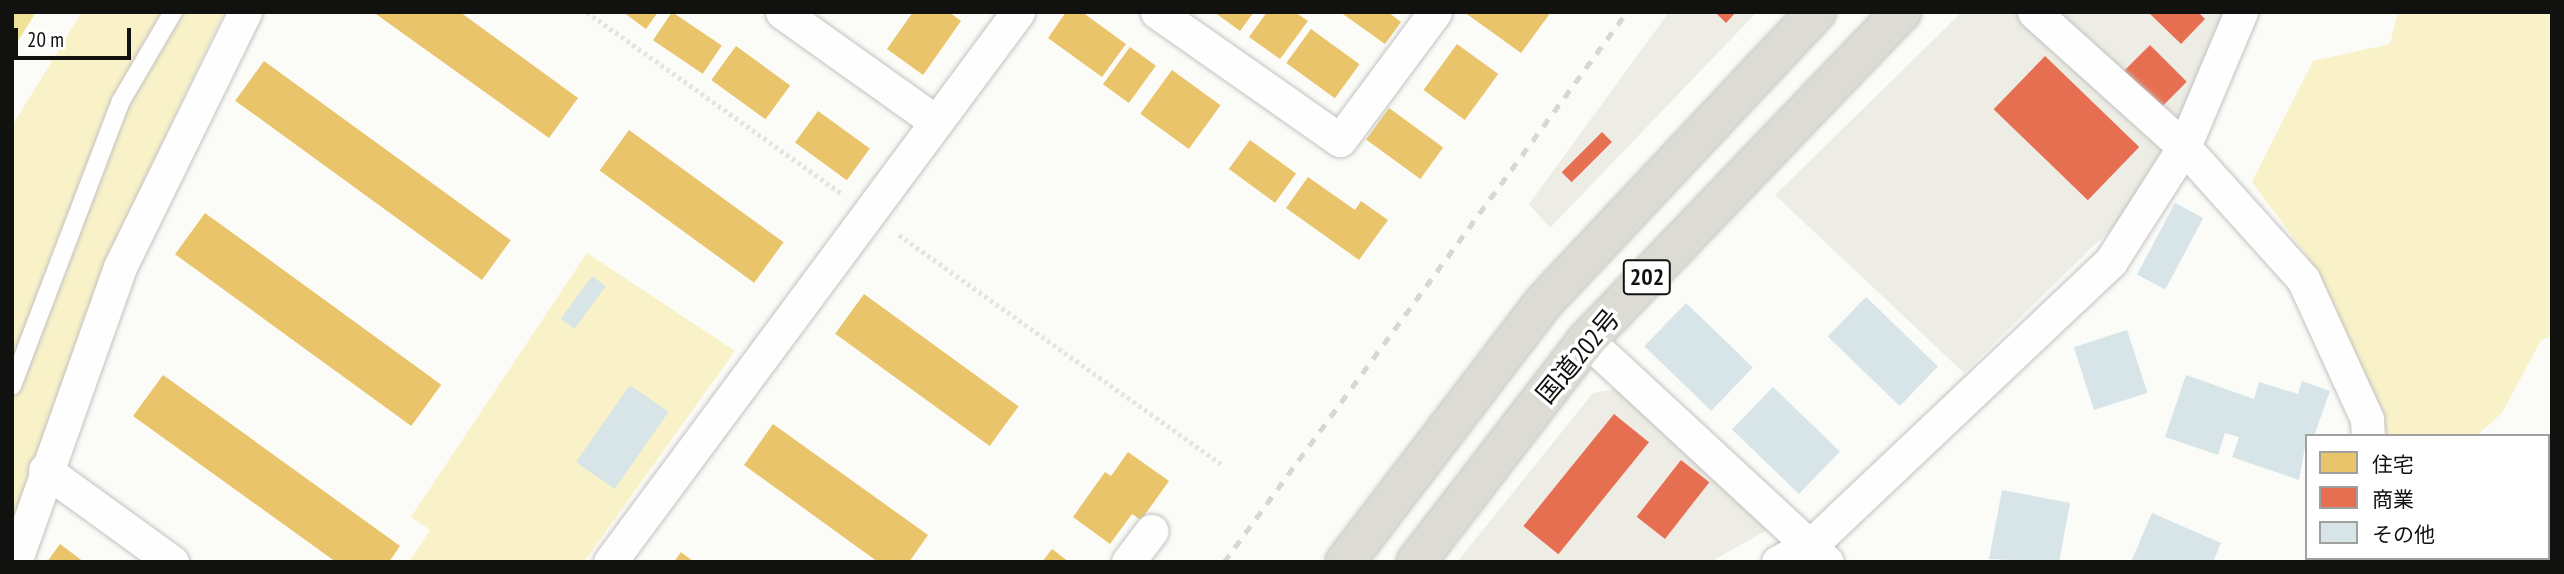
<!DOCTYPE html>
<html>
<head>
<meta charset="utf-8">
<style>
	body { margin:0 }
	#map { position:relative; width:2564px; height:574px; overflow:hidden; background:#fbfbf8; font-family:"PT Sans Narrow","Noto Sans JP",sans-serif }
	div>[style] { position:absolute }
	.built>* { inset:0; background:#eeede5 }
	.green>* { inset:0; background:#f9f2c9 }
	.water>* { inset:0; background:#eee296 }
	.homes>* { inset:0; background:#e9c46a; transform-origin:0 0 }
	.shops>* { inset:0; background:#e76f51; transform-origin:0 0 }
	.building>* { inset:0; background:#d7e4e8; transform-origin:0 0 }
	.path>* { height:4.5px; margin-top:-2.25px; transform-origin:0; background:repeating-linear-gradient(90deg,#e4e4e4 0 3.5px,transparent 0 7px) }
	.roads { filter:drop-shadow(0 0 2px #c2c2c0) drop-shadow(0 0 2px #c2c2c0) }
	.service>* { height:18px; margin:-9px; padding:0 9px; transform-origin:9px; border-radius:9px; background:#fefefe }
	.minor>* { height:33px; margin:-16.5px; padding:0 16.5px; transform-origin:16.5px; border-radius:16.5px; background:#fefefe }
	.trunk>* { height:38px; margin:-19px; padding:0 19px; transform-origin:19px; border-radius:19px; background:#dddcd4 }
	.rail>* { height:5px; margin-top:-2.5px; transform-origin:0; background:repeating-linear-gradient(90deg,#d7d7d6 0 9px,transparent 0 18px) }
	span { translate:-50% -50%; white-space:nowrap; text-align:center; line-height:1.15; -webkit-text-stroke:7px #fff; paint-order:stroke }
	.shield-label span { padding:2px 5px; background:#fff; border:2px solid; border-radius:5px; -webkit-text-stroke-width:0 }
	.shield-label { font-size:24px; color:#11110f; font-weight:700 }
	.street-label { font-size:26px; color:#11110f }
	.frame { position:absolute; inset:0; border:14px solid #11110f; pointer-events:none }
	.legend { position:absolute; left:2305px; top:434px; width:245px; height:126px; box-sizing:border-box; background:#fff; border:2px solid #a0a09f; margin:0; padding:9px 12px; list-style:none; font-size:21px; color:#11110f }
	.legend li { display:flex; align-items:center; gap:14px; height:35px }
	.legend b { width:35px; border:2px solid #a0a09f }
	.scale { position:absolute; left:14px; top:28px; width:117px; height:32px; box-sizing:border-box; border:4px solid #11110f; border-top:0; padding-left:9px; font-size:21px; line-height:24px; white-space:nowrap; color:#11110f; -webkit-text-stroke:5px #fff; paint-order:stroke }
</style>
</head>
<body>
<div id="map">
	<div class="built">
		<i style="clip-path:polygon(1669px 12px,1757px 12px,1550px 228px,1529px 204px)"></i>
		<i style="clip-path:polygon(1962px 12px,2229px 12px,2189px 104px,2118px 222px,1964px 373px,1775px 195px)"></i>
		<i style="clip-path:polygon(1626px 387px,1776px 525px,1710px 562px,1457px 562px,1593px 393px)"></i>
	</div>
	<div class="green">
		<i style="clip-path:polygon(82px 12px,224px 12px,107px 260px,12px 547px,12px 126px)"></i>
		<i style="clip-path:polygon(2398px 12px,2552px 12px,2552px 336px,2541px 340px,2502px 413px,2476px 436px,2386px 436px,2383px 414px,2314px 266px,2252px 182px,2313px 61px,2390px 44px)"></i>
		<i style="clip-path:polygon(587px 253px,735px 351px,584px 562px,409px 562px,430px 530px,411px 517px)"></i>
	</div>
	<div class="water">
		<i style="clip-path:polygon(12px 12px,36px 12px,12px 51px)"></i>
	</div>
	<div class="homes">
		<i style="clip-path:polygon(373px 12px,460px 12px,578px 98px,549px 138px)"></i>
		<i style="clip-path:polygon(623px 12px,658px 12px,646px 29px)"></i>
		<i style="left:672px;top:12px;width:60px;height:34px;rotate:34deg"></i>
		<i style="clip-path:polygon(913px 12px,949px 12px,961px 21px,923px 75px,887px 49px)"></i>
		<i style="clip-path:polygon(1066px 12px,1082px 12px,1126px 44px,1102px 77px,1048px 38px)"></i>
		<i style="clip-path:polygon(1214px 12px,1254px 12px,1240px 31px)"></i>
		<i style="clip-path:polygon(1267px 12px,1295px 12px,1308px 21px,1280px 59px,1249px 37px)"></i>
		<i style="clip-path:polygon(1340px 12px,1388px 12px,1401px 22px,1385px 44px)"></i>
		<i style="clip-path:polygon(1464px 12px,1551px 12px,1521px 53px)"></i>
		<i style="left:1311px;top:29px;width:60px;height:42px;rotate:36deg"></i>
		<i style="left:1457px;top:44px;width:51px;height:57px;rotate:36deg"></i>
		<i style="left:736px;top:46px;width:67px;height:42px;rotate:36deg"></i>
		<i style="left:1130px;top:47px;width:32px;height:46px;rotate:36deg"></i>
		<i style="left:264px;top:61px;width:305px;height:49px;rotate:36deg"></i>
		<i style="left:1172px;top:70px;width:60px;height:54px;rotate:36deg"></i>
		<i style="left:1389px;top:108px;width:67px;height:39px;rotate:36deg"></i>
		<i style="left:818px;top:111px;width:64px;height:39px;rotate:36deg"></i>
		<i style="left:629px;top:130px;width:191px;height:50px;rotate:36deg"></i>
		<i style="left:1250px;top:140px;width:57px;height:36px;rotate:36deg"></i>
		<i style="clip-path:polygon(1308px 177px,1355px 210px,1361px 201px,1388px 220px,1359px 260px,1286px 208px)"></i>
		<i style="left:205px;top:213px;width:292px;height:51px;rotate:36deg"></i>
		<i style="left:864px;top:294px;width:191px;height:49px;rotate:36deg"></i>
		<i style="clip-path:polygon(163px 375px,400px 546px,389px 562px,336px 562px,133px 416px)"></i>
		<i style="clip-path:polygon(773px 424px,928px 535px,909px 562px,878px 562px,744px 465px)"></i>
		<i style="clip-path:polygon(1128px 452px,1169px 481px,1141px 520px,1132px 514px,1110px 544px,1073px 517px,1105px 472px,1111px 476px)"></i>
		<i style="clip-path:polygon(60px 544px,84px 562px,47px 562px)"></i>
		<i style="clip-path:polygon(1052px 549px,1069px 562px,1042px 562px)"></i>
		<i style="clip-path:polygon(681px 552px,694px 562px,674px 562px)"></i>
		<i style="clip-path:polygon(2534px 558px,2550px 558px,2552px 562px,2528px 562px)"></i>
	</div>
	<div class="shops">
		<i style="clip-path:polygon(1715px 12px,1736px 12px,1726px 23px)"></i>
		<i style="clip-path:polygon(2148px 12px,2198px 12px,2205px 19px,2181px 44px)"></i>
		<i style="left:2150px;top:45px;width:52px;height:38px;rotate:45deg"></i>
		<i style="left:2045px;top:56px;width:131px;height:74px;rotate:44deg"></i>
		<i style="left:1602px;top:132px;width:14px;height:57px;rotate:45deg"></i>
		<i style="left:1614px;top:414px;width:45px;height:144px;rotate:39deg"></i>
		<i style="left:1681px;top:460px;width:36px;height:72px;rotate:38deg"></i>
	</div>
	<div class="building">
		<i style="left:2175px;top:203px;width:32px;height:81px;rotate:28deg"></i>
		<i style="left:592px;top:276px;width:17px;height:53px;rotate:36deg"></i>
		<i style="left:1866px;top:297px;width:100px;height:55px;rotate:44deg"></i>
		<i style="left:1686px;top:303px;width:93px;height:60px;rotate:44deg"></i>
		<i style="left:2127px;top:330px;width:66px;height:56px;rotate:72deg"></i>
		<i style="clip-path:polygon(2186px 375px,2254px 399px,2259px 382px,2298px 394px,2302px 381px,2330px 391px,2314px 436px,2307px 436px,2299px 480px,2232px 457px,2239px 437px,2225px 433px,2218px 455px,2165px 437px)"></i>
		<i style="left:630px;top:385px;width:47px;height:94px;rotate:35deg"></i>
		<i style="left:1773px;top:387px;width:93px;height:59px;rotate:44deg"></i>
		<i style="clip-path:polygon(2002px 490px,2070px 503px,2059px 562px,1989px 559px)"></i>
		<i style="clip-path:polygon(2152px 513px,2221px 543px,2213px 562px,2131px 562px)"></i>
	</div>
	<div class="path">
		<i style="left:587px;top:12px;width:312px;rotate:35.5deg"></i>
		<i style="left:899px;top:235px;width:395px;rotate:35.4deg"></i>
	</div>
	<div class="roads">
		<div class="service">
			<i style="left:12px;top:386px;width:305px;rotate:-69.1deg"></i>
			<i style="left:121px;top:101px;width:103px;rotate:-59.7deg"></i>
		</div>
		<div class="minor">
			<i style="left:782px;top:12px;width:189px;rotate:35.5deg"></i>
			<i style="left:1157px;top:12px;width:223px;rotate:35deg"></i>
			<i style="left:1340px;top:140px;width:159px;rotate:-53.4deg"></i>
			<i style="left:2034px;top:12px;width:202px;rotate:42deg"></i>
			<i style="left:2184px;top:147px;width:178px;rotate:48deg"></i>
			<i style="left:2303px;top:279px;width:154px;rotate:65.4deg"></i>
			<i style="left:2367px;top:419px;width:17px;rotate:87deg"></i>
			<i style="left:1587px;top:340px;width:327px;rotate:42.8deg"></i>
			<i style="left:45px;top:470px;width:157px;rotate:35.9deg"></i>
			<i style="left:15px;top:562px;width:313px;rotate:-70.4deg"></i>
			<i style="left:120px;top:267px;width:284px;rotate:-63.9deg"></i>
			<i style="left:610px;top:562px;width:685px;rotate:-53.43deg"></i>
			<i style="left:1128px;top:562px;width:39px;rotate:-53deg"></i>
			<i style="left:1778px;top:562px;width:38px;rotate:-28deg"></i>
			<i style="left:1812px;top:544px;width:412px;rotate:-43.4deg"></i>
			<i style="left:2111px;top:261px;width:135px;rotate:-57.4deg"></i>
			<i style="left:2184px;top:147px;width:147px;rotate:-67.1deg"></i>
			<i style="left:2412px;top:562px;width:7px;rotate:-34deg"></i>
		</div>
		<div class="trunk">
			<i style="left:1345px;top:562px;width:327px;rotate:-52.6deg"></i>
			<i style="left:1544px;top:302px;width:398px;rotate:-46.8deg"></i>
			<i style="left:1416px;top:562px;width:280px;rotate:-52.4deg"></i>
			<i style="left:1587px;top:340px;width:455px;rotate:-46.2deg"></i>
		</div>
	</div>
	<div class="rail">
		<i style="left:1224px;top:562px;width:682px;rotate:-53.77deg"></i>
	</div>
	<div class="shield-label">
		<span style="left:1647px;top:277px">202</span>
	</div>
	<div class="street-label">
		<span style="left:1578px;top:356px;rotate:-50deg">国道202号</span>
	</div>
	<div class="frame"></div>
	<ul class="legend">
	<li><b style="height:19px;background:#e9c46a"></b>住宅</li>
	<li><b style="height:19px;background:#e76f51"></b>商業</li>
	<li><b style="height:19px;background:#d7e4e8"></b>その他</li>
	</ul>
	<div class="scale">20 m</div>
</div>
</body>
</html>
